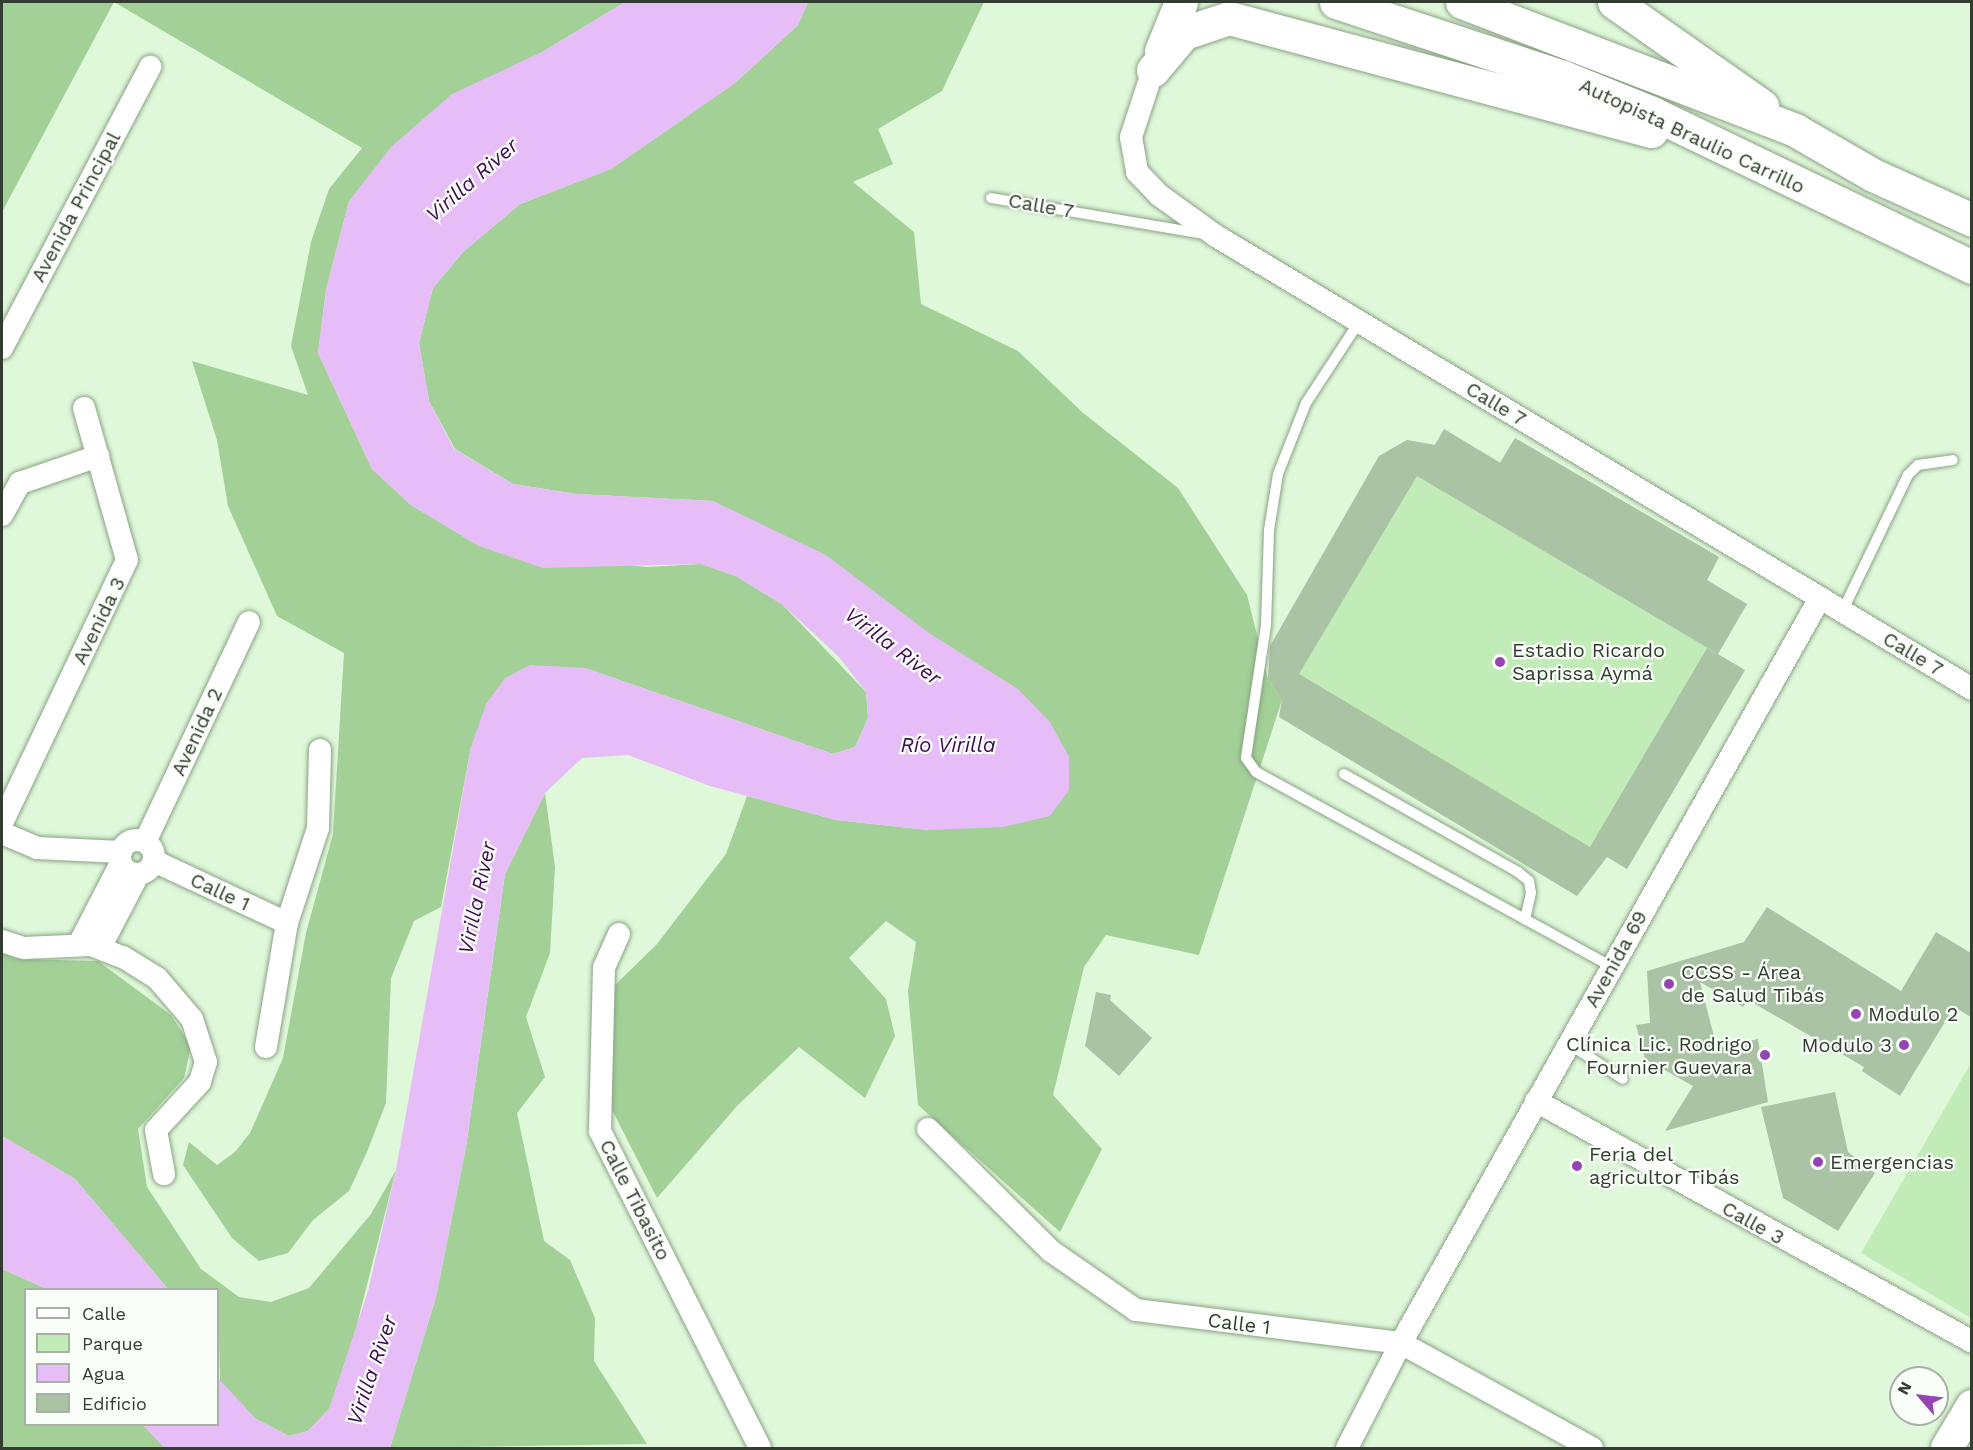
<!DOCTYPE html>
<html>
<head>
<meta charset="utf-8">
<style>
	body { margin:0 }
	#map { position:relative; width:1973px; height:1450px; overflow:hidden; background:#dff8d9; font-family:"Work Sans",sans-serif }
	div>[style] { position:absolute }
	.green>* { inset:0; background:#c1ecb7 }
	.forest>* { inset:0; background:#a2d097 }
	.water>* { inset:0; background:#e7bdf8 }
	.building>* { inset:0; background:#abc3a5 }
	.roads { filter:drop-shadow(0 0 2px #8ba285) drop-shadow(0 0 2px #8ba285) }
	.lane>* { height:10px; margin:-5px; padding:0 5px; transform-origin:5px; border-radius:5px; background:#fff }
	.street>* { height:22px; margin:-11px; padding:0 11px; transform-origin:11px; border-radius:11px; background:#fff }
	.street>.ring { margin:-11px; padding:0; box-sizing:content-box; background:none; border:22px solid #fff; border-radius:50% }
	.secondary>* { height:32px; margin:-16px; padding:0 16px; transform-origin:16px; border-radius:16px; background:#fff }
	.highway>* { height:33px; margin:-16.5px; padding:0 16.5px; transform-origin:16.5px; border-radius:16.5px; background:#fff }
	.dots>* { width:16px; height:16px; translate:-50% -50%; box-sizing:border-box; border:3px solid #f9fef8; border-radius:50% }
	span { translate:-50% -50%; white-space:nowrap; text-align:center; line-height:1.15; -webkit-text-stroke:4.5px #f9fef8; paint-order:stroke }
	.street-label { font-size:20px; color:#333c30 }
	.poi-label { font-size:20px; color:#333c30 }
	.left { translate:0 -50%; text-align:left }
	.right { translate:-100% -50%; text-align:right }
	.water-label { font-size:21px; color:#410d52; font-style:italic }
	.frame { position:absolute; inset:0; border:3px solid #333c30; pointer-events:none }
	.legend { position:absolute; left:24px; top:1288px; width:195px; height:138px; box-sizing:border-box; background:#f9fef8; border:2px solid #aab0a8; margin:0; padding:8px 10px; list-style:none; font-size:18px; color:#333c30 }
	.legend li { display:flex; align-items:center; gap:12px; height:30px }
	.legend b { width:30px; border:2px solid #aab0a8 }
	.north { position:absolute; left:1889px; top:1366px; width:60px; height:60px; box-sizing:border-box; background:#f9fef8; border:2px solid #aab0a8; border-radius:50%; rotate:298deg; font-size:16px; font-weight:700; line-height:24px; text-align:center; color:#333c30 }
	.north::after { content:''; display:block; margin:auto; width:21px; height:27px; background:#9644b3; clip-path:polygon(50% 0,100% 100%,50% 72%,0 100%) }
</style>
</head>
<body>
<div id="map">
	<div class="green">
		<i style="clip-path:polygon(1444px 429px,1500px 462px,1515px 438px,1719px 557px,1707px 580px,1747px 604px,1718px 654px,1745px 670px,1627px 869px,1607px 857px,1577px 896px,1279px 717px,1282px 700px,1268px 679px,1270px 647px,1379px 456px,1407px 440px,1435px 445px)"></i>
		<i style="clip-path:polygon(1971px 1063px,1971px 1318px,1861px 1253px)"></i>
	</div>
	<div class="forest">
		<i style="clip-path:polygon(2px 2px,625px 2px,544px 51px,349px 201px,326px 290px,318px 353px,372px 469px,411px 505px,479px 546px,646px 567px,701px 564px,736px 576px,783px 605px,866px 692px,868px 718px,855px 747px,833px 754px,585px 668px,471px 747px,441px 907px,414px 921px,391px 978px,386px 1103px,367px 1152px,349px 1191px,313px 1220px,288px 1253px,259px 1261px,232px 1238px,183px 1165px,189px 1142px,217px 1165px,235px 1152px,250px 1133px,283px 1058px,306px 933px,333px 834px,344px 653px,277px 616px,228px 506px,217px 440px,192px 361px,308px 395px,291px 346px,311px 242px,329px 189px,362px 148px,114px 2px,2px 212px)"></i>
		<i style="clip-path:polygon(808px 2px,984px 2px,942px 91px,878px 129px,893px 164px,853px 182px,914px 232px,921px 304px,1018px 351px,1082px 412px,1178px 488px,1247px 595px,1268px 679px,1282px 700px,1199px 955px,1106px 935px,1084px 967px,1053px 1095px,1102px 1149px,1060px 1232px,918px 1105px,908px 991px,916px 942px,886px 921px,849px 958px,886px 999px,895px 1036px,865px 1098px,799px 1047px,737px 1106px,657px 1198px,607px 1100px,613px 987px,657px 944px,726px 854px,747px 796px,836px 820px,928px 830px,1019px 690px,713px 501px,576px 494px,513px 484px,455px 449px,429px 401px,419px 343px,433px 288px,463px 252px,520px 204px,611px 169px,735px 83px,798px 25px)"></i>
		<i style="clip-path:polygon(545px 793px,555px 867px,550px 953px,526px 1017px,545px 1077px,517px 1113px,544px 1241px,570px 1260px,595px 1318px,594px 1361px,647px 1444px,390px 1448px,436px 1297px,466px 1147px,505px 874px)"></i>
		<i style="clip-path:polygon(2px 953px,16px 959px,98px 961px,171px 1015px,191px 1046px,184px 1078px,138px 1129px,147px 1187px,201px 1269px,239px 1297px,271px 1302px,309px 1288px,371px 1214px,396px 1170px,346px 1368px,329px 1409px,308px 1431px,289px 1436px,256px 1419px,220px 1384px,218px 1290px,168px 1289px,75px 1179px,2px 1136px)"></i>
		<i style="clip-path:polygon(2px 1269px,47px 1289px,26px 1290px,26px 1424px,143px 1425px,165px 1448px,2px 1448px)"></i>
	</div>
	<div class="water">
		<i style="clip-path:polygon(625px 2px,808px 2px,798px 25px,735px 83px,611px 169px,520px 204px,463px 252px,433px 288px,419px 343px,429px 401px,454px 449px,513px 484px,576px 494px,713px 501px,826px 555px,929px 633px,1019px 690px,1050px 722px,1069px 757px,1069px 790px,1050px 816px,1003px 827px,928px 830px,836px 820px,710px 786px,628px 755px,582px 758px,545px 793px,505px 874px,466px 1147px,436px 1297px,390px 1448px,165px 1448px,143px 1425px,218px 1424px,218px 1378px,256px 1419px,289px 1436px,308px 1431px,329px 1409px,368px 1291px,396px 1170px,471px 747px,486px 704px,505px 678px,530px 665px,585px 668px,833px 754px,855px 747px,868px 718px,866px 692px,839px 657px,783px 605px,736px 576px,700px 564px,543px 568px,479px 546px,411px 505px,372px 469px,318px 353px,326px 290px,349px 201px,391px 147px,452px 94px,544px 51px)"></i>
		<i style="clip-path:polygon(2px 1136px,75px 1179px,168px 1289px,47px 1289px,2px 1269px)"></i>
	</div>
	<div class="building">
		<i style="clip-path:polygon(1444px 429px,1500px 463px,1515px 438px,1719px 557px,1707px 580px,1747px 604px,1718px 654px,1417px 476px,1299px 674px,1590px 847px,1707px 648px,1745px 670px,1627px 869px,1607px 857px,1577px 896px,1279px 717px,1282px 700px,1268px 679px,1270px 646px,1379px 456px,1407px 440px,1435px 445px)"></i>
		<i style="clip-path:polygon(1767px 907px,1901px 991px,1936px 932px,1971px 953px,1971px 1017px,1954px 1007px,1900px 1096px,1862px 1071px,1864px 1067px,1748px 1000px,1743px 1007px,1700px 982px,1717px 1048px,1758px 1039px,1768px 1102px,1665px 1131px,1693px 1086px,1645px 1059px,1636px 1025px,1650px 1023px,1647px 971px,1744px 942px)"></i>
		<i style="clip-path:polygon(1096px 992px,1111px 995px,1110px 1000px,1152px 1038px,1119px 1076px,1085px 1046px)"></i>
		<i style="clip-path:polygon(1835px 1092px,1848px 1152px,1875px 1173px,1838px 1231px,1783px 1198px,1761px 1107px)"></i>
	</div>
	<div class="roads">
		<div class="lane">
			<i style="left:991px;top:198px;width:216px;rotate:9.6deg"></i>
			<i style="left:1359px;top:322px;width:97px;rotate:123.2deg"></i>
			<i style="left:1306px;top:403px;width:76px;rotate:111.5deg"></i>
			<i style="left:1278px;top:474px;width:57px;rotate:99.1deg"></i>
			<i style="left:1269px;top:530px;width:95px;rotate:91.8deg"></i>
			<i style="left:1266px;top:625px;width:134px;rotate:98.6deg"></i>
			<i style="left:1246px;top:758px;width:17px;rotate:54deg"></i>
			<i style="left:1256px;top:772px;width:406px;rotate:28.7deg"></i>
			<i style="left:1842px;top:612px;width:152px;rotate:-64.3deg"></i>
			<i style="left:1908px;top:475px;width:14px;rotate:-45deg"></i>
			<i style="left:1918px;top:465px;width:35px;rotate:-8deg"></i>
			<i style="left:1344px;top:774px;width:200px;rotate:29.4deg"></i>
			<i style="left:1518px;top:872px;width:14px;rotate:39deg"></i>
			<i style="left:1529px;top:881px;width:12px;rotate:81deg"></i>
			<i style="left:1531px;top:893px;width:27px;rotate:103deg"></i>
			<i style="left:1569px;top:1044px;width:64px;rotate:32.9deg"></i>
		</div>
		<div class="street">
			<i style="left:1153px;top:70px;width:71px;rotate:108.2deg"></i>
			<i style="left:1131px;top:137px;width:36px;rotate:80deg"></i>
			<i style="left:1137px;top:172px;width:32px;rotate:46deg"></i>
			<i style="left:1159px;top:195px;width:70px;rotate:35.7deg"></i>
			<i style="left:1216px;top:236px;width:881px;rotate:30.93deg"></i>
			<i style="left:2px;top:348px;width:318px;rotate:-62.2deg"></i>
			<i style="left:2px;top:515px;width:37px;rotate:-61deg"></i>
			<i style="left:20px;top:483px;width:83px;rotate:-19.1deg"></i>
			<i style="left:2px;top:823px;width:291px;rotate:-64.6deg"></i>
			<i style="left:127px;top:560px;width:158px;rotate:-105.8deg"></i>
			<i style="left:2px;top:833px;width:38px;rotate:23deg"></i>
			<i style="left:37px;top:848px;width:84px;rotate:2.7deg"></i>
			<i class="ring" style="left:120px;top:840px;width:12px;height:12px"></i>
			<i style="left:145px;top:842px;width:243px;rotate:-64.7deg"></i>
			<i style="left:154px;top:861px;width:147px;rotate:25deg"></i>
			<i style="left:619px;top:934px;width:36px;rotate:114deg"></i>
			<i style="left:604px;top:967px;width:164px;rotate:91.4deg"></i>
			<i style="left:600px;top:1131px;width:355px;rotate:63.2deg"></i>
			<i style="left:2px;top:941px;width:23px;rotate:18deg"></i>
			<i style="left:24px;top:948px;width:67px;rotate:-2.6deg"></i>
			<i style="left:91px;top:945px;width:34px;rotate:21deg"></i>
			<i style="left:123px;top:957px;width:40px;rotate:32deg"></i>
			<i style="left:157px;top:978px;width:54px;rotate:49.5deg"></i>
			<i style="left:192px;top:1019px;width:45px;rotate:72deg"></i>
			<i style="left:206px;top:1062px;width:21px;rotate:107deg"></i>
			<i style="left:200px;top:1082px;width:65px;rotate:132.5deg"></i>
			<i style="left:156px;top:1130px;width:45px;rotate:79.7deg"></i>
			<i style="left:79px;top:944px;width:91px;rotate:-62.6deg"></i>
			<i style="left:100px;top:948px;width:82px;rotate:-62.5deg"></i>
			<i style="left:266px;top:1047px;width:126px;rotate:-80.4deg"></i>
			<i style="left:287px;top:923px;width:100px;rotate:-71.9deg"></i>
			<i style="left:318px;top:828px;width:78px;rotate:-88.5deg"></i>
			<i style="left:1536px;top:1101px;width:498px;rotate:28.9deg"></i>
			<i style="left:928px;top:1129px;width:173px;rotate:44.8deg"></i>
			<i style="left:1051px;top:1251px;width:103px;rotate:34.8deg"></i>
			<i style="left:1136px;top:1310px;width:267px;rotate:7.1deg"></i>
			<i style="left:1401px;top:1343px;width:218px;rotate:28.8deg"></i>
			<i style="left:1347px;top:1448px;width:118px;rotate:-62.8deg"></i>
			<i style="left:1401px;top:1343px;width:855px;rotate:-60.65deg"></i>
		</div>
		<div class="secondary">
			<i style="left:1947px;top:1448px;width:49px;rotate:-59.2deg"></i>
		</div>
		<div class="highway">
			<i style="left:1336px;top:2px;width:239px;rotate:18.3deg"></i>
			<i style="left:1563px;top:77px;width:96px;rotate:22deg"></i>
			<i style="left:1652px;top:113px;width:355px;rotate:25.7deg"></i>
			<i style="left:1462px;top:2px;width:357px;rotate:21deg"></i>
			<i style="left:1795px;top:130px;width:90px;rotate:30deg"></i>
			<i style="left:1873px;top:175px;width:109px;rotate:24.4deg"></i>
			<i style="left:1614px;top:2px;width:181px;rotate:35.1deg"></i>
			<i style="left:1161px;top:51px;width:53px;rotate:-67.8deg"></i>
			<i style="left:1153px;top:70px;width:48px;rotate:-50deg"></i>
			<i style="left:1184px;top:33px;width:47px;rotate:-18.4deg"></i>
			<i style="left:1229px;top:18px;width:437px;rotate:15deg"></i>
		</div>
	</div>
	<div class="dots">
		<i style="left:1500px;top:662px;background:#9644b3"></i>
		<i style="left:1669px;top:984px;background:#9644b3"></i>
		<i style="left:1856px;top:1014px;background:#9644b3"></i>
		<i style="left:1904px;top:1045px;background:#9644b3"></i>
		<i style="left:1765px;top:1055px;background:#9644b3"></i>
		<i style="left:1818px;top:1162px;background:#9644b3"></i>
		<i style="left:1577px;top:1166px;background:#9644b3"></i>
	</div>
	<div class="street-label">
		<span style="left:1692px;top:136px;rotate:25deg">Autopista Braulio Carrillo</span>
		<span style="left:1041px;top:206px;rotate:10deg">Calle 7</span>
		<span style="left:76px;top:207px;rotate:-62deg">Avenida Principal</span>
		<span style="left:1496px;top:404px;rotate:31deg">Calle 7</span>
		<span style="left:99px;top:621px;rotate:-64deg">Avenida 3</span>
		<span style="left:1913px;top:654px;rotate:31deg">Calle 7</span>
		<span style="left:197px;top:732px;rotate:-65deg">Avenida 2</span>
		<span style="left:220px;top:892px;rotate:25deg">Calle 1</span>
		<span style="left:1616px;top:959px;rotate:-61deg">Avenida 69</span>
		<span style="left:635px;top:1200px;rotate:63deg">Calle Tibasito</span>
		<span style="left:1753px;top:1223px;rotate:29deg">Calle 3</span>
		<span style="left:1239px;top:1324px;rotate:7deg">Calle 1</span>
	</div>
	<div class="poi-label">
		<span class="left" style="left:1512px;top:662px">Estadio Ricardo<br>Saprissa Aymá</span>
		<span class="left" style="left:1681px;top:984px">CCSS - Área<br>de Salud Tibás</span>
		<span class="left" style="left:1868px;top:1014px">Modulo 2</span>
		<span class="right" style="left:1752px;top:1056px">Clínica Lic. Rodrigo<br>Fournier Guevara</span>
		<span class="right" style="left:1892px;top:1045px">Modulo 3</span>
		<span class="left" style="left:1589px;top:1166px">Feria del<br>agricultor Tibás</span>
		<span class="left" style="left:1830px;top:1162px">Emergencias</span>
	</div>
	<div class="water-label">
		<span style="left:472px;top:180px;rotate:-41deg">Virilla River</span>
		<span style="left:893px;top:646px;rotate:37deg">Virilla River</span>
		<span style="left:948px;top:745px">Río Virilla</span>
		<span style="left:477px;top:898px;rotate:-78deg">Virilla River</span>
		<span style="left:372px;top:1370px;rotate:-71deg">Virilla River</span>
	</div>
	<div class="frame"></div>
	<ul class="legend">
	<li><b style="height:8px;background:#fff"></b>Calle</li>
	<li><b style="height:16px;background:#c1ecb7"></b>Parque</li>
	<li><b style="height:16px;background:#e7bdf8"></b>Agua</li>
	<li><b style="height:16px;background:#abc3a5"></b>Edificio</li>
	</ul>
	<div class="north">N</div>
</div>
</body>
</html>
